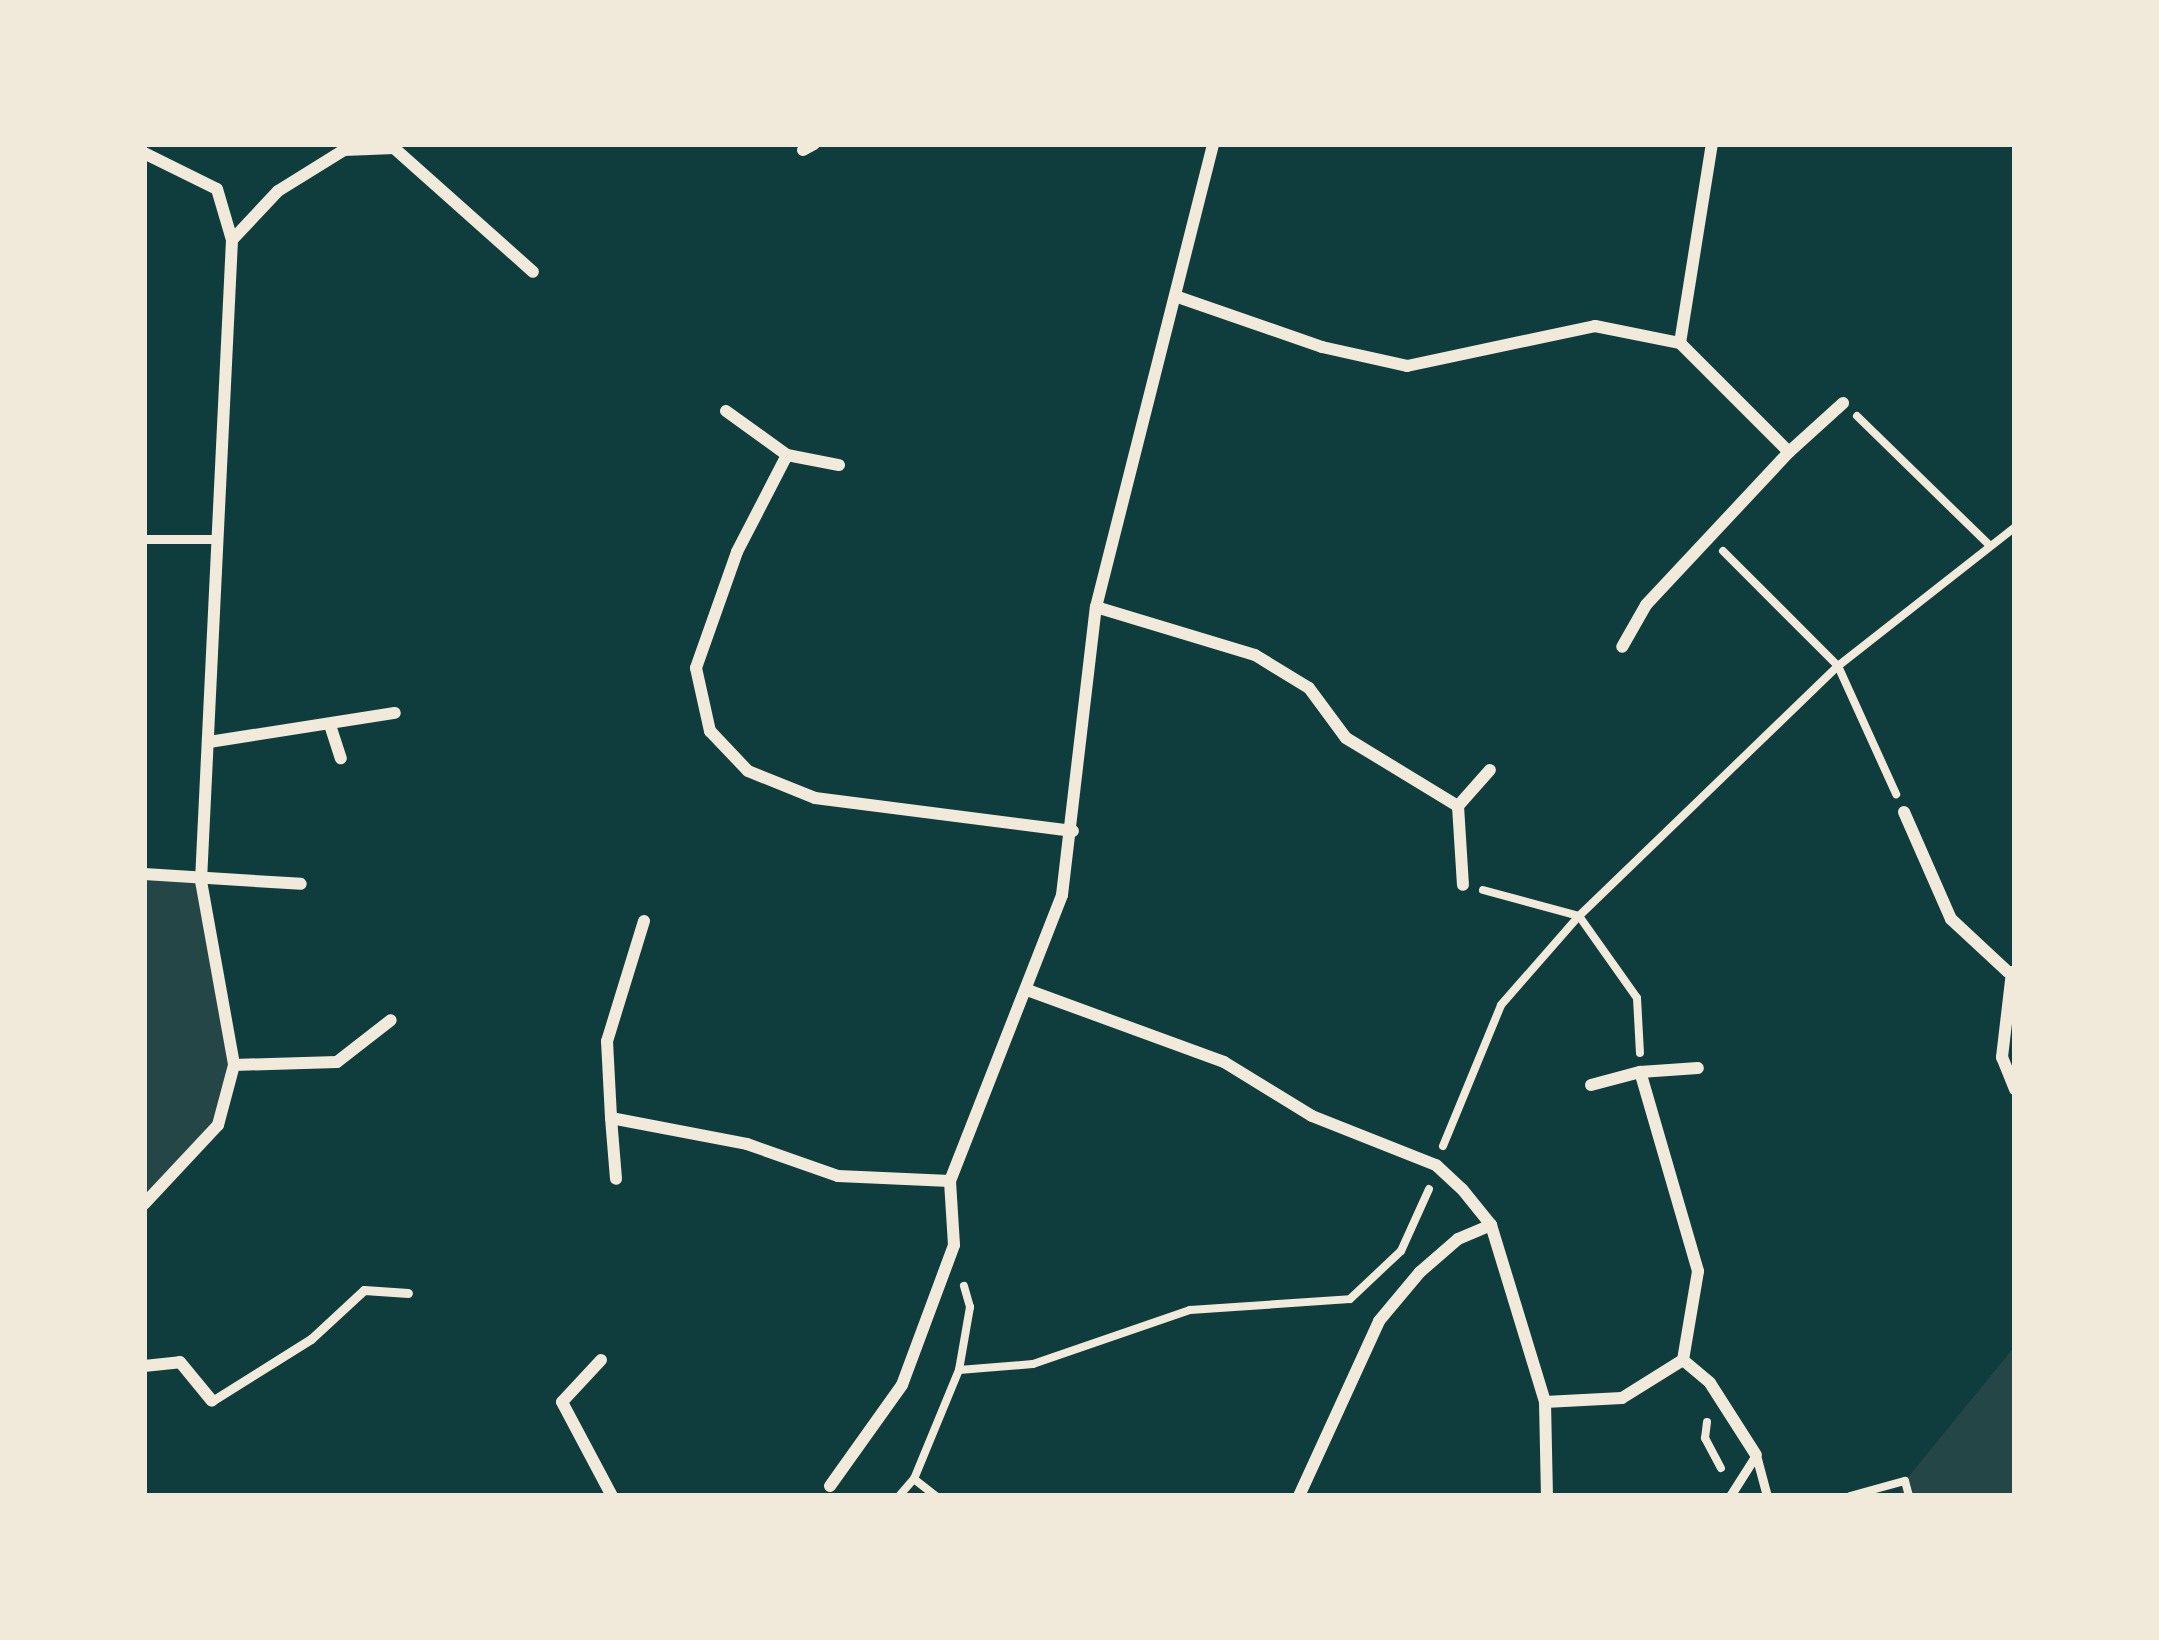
<!DOCTYPE html>
<html>
<head>
<meta charset="utf-8">
<style>
	body { margin:0 }
	#map { position:relative; width:2159px; height:1640px; overflow:hidden; background:#0f3d3e; font-family:Arial,sans-serif }
	div>[style] { position:absolute }
	.green>* { inset:0; background:#244646 }
	.path>* { height:8px; margin:-4px; padding:0 4px; transform-origin:4px; border-radius:4px; background:#f1e9da }
	.service>* { height:9px; margin:-4.5px; padding:0 4.5px; transform-origin:4.5px; border-radius:4.5px; background:#f1e9da }
	.minor>* { height:12px; margin:-6px; padding:0 6px; transform-origin:6px; border-radius:6px; background:#f1e9da }
	span { translate:-50% -50%; white-space:nowrap; text-align:center; line-height:1.15; -webkit-text-stroke:12px #f1e9da; paint-order:stroke }
	.frame { position:absolute; inset:0; border:147px solid #f1e9da; pointer-events:none }
</style>
</head>
<body>
<div id="map">
	<div class="green">
		<i style="clip-path:polygon(144px 874px,201px 881px,234px 1065px,218px 1125px,144px 1204px)"></i>
		<i style="clip-path:polygon(2015px 1346px,2015px 1496px,1899px 1496px,1905px 1481px)"></i>
	</div>
	<div class="path">
		<i style="left:1857px;top:416px;width:185px;rotate:44.3deg"></i>
		<i style="left:1723px;top:551px;width:163px;rotate:45deg"></i>
		<i style="left:1838px;top:666px;width:141px;rotate:65.6deg"></i>
		<i style="left:1483px;top:890px;width:99px;rotate:15.2deg"></i>
		<i style="left:1579px;top:916px;width:100px;rotate:54.7deg"></i>
		<i style="left:1637px;top:998px;width:55px;rotate:86.9deg"></i>
		<i style="left:1443px;top:1146px;width:152px;rotate:-67.6deg"></i>
		<i style="left:1501px;top:1005px;width:118px;rotate:-48.8deg"></i>
		<i style="left:1579px;top:916px;width:360px;rotate:-44deg"></i>
		<i style="left:1838px;top:666px;width:225px;rotate:-38.1deg"></i>
		<i style="left:959px;top:1370px;width:74px;rotate:-4.6deg"></i>
		<i style="left:1033px;top:1364px;width:166px;rotate:-19deg"></i>
		<i style="left:1190px;top:1310px;width:160px;rotate:-3.9deg"></i>
		<i style="left:1350px;top:1299px;width:70px;rotate:-43.3deg"></i>
		<i style="left:1401px;top:1251px;width:68px;rotate:-65.7deg"></i>
		<i style="left:1707px;top:1422px;width:16px;rotate:97deg"></i>
		<i style="left:1705px;top:1438px;width:34px;rotate:62deg"></i>
		<i style="left:914px;top:1479px;width:28px;rotate:38deg"></i>
		<i style="left:899px;top:1496px;width:23px;rotate:-49deg"></i>
		<i style="left:914px;top:1479px;width:118px;rotate:-67.6deg"></i>
		<i style="left:959px;top:1370px;width:64px;rotate:-80.1deg"></i>
		<i style="left:970px;top:1307px;width:22px;rotate:-106deg"></i>
		<i style="left:1850px;top:1496px;width:57px;rotate:-15.3deg"></i>
		<i style="left:1905px;top:1481px;width:16px;rotate:75deg"></i>
	</div>
	<div class="service">
		<i style="left:144px;top:539px;width:74px"></i>
		<i style="left:212px;top:1401px;width:117px;rotate:-32.1deg"></i>
		<i style="left:311px;top:1339px;width:72px;rotate:-42.8deg"></i>
		<i style="left:364px;top:1290px;width:44px;rotate:3.9deg"></i>
		<i style="left:1756px;top:1455px;width:42px;rotate:75deg"></i>
		<i style="left:1730px;top:1496px;width:49px;rotate:-57.6deg"></i>
	</div>
	<div class="minor">
		<i style="left:803px;top:150px;width:13px;rotate:-29deg"></i>
		<i style="left:144px;top:153px;width:81px;rotate:26.3deg"></i>
		<i style="left:217px;top:189px;width:53px;rotate:73.6deg"></i>
		<i style="left:232px;top:240px;width:642px;rotate:92.77deg"></i>
		<i style="left:201px;top:881px;width:187px;rotate:79.8deg"></i>
		<i style="left:234px;top:1065px;width:62px;rotate:104.9deg"></i>
		<i style="left:218px;top:1125px;width:108px;rotate:133.1deg"></i>
		<i style="left:232px;top:240px;width:67px;rotate:-46.8deg"></i>
		<i style="left:278px;top:191px;width:78px;rotate:-31.8deg"></i>
		<i style="left:344px;top:150px;width:50px;rotate:-2.3deg"></i>
		<i style="left:394px;top:148px;width:186px;rotate:41.7deg"></i>
		<i style="left:1175px;top:296px;width:156px;rotate:19.1deg"></i>
		<i style="left:1322px;top:347px;width:87px;rotate:12.6deg"></i>
		<i style="left:1407px;top:366px;width:192px;rotate:-12deg"></i>
		<i style="left:1595px;top:326px;width:87px;rotate:11.3deg"></i>
		<i style="left:1680px;top:343px;width:154px;rotate:45deg"></i>
		<i style="left:1789px;top:452px;width:209px;rotate:133.1deg"></i>
		<i style="left:1646px;top:605px;width:48px;rotate:119.7deg"></i>
		<i style="left:1680px;top:343px;width:202px;rotate:-80.9deg"></i>
		<i style="left:726px;top:411px;width:75px;rotate:35.8deg"></i>
		<i style="left:787px;top:455px;width:109px;rotate:117.3deg"></i>
		<i style="left:737px;top:552px;width:123px;rotate:109.5deg"></i>
		<i style="left:696px;top:668px;width:65px;rotate:77.5deg"></i>
		<i style="left:710px;top:731px;width:55px;rotate:46.5deg"></i>
		<i style="left:748px;top:771px;width:72px;rotate:21.9deg"></i>
		<i style="left:815px;top:798px;width:260px;rotate:7.3deg"></i>
		<i style="left:1789px;top:452px;width:73px;rotate:-42.2deg"></i>
		<i style="left:787px;top:455px;width:53px;rotate:10.9deg"></i>
		<i style="left:1096px;top:607px;width:166px;rotate:16.8deg"></i>
		<i style="left:1255px;top:655px;width:63px;rotate:31.4deg"></i>
		<i style="left:1309px;top:688px;width:62px;rotate:53.5deg"></i>
		<i style="left:1346px;top:738px;width:131px;rotate:31.3deg"></i>
		<i style="left:1458px;top:806px;width:79px;rotate:86.4deg"></i>
		<i style="left:330px;top:725px;width:35px;rotate:72deg"></i>
		<i style="left:209px;top:742px;width:188px;rotate:-8.9deg"></i>
		<i style="left:1458px;top:806px;width:48px;rotate:-48.4deg"></i>
		<i style="left:1904px;top:812px;width:117px;rotate:66.3deg"></i>
		<i style="left:1951px;top:919px;width:78px;rotate:42.9deg"></i>
		<i style="left:144px;top:874px;width:157px;rotate:3.6deg"></i>
		<i style="left:644px;top:921px;width:126px;rotate:107.1deg"></i>
		<i style="left:607px;top:1041px;width:77px;rotate:87deg"></i>
		<i style="left:611px;top:1118px;width:138px;rotate:10.8deg"></i>
		<i style="left:747px;top:1144px;width:96px;rotate:19.4deg"></i>
		<i style="left:838px;top:1176px;width:112px;rotate:2.6deg"></i>
		<i style="left:2012px;top:972px;width:86px;rotate:96.7deg"></i>
		<i style="left:2002px;top:1057px;width:35px;rotate:68deg"></i>
		<i style="left:1030px;top:991px;width:207px;rotate:20.1deg"></i>
		<i style="left:1224px;top:1062px;width:103px;rotate:31.5deg"></i>
		<i style="left:1312px;top:1116px;width:133px;rotate:21.6deg"></i>
		<i style="left:1436px;top:1165px;width:35px;rotate:43deg"></i>
		<i style="left:1462px;top:1189px;width:46px;rotate:51.1deg"></i>
		<i style="left:1491px;top:1225px;width:185px;rotate:73deg"></i>
		<i style="left:1545px;top:1402px;width:94px;rotate:88.8deg"></i>
		<i style="left:234px;top:1065px;width:103px;rotate:-1.7deg"></i>
		<i style="left:337px;top:1062px;width:68px;rotate:-37.9deg"></i>
		<i style="left:1591px;top:1085px;width:51px;rotate:-14.9deg"></i>
		<i style="left:611px;top:1118px;width:61px;rotate:85.3deg"></i>
		<i style="left:601px;top:1360px;width:57px;rotate:132.9deg"></i>
		<i style="left:562px;top:1402px;width:106px;rotate:62deg"></i>
		<i style="left:1683px;top:1360px;width:35px;rotate:40deg"></i>
		<i style="left:1710px;top:1383px;width:85px;rotate:57.4deg"></i>
		<i style="left:144px;top:1366px;width:36px;rotate:-6deg"></i>
		<i style="left:180px;top:1362px;width:50px;rotate:50.6deg"></i>
		<i style="left:1545px;top:1402px;width:77px;rotate:-3deg"></i>
		<i style="left:1622px;top:1398px;width:72px;rotate:-31.9deg"></i>
		<i style="left:1683px;top:1360px;width:90px;rotate:-80.4deg"></i>
		<i style="left:1698px;top:1271px;width:207px;rotate:-106.2deg"></i>
		<i style="left:1640px;top:1072px;width:58px;rotate:-3.9deg"></i>
		<i style="left:830px;top:1486px;width:124px;rotate:-54.5deg"></i>
		<i style="left:902px;top:1385px;width:149px;rotate:-69.6deg"></i>
		<i style="left:954px;top:1245px;width:64px;rotate:-93.6deg"></i>
		<i style="left:950px;top:1181px;width:307px;rotate:-68.6deg"></i>
		<i style="left:1062px;top:895px;width:290px;rotate:-83.3deg"></i>
		<i style="left:1096px;top:607px;width:478px;rotate:-75.8deg"></i>
		<i style="left:1299px;top:1496px;width:192px;rotate:-65.4deg"></i>
		<i style="left:1379px;top:1321px;width:64px;rotate:-50.1deg"></i>
		<i style="left:1420px;top:1272px;width:50px;rotate:-41deg"></i>
		<i style="left:1458px;top:1239px;width:36px;rotate:-23deg"></i>
	</div>
	<div class="frame"></div>
</div>
</body>
</html>
